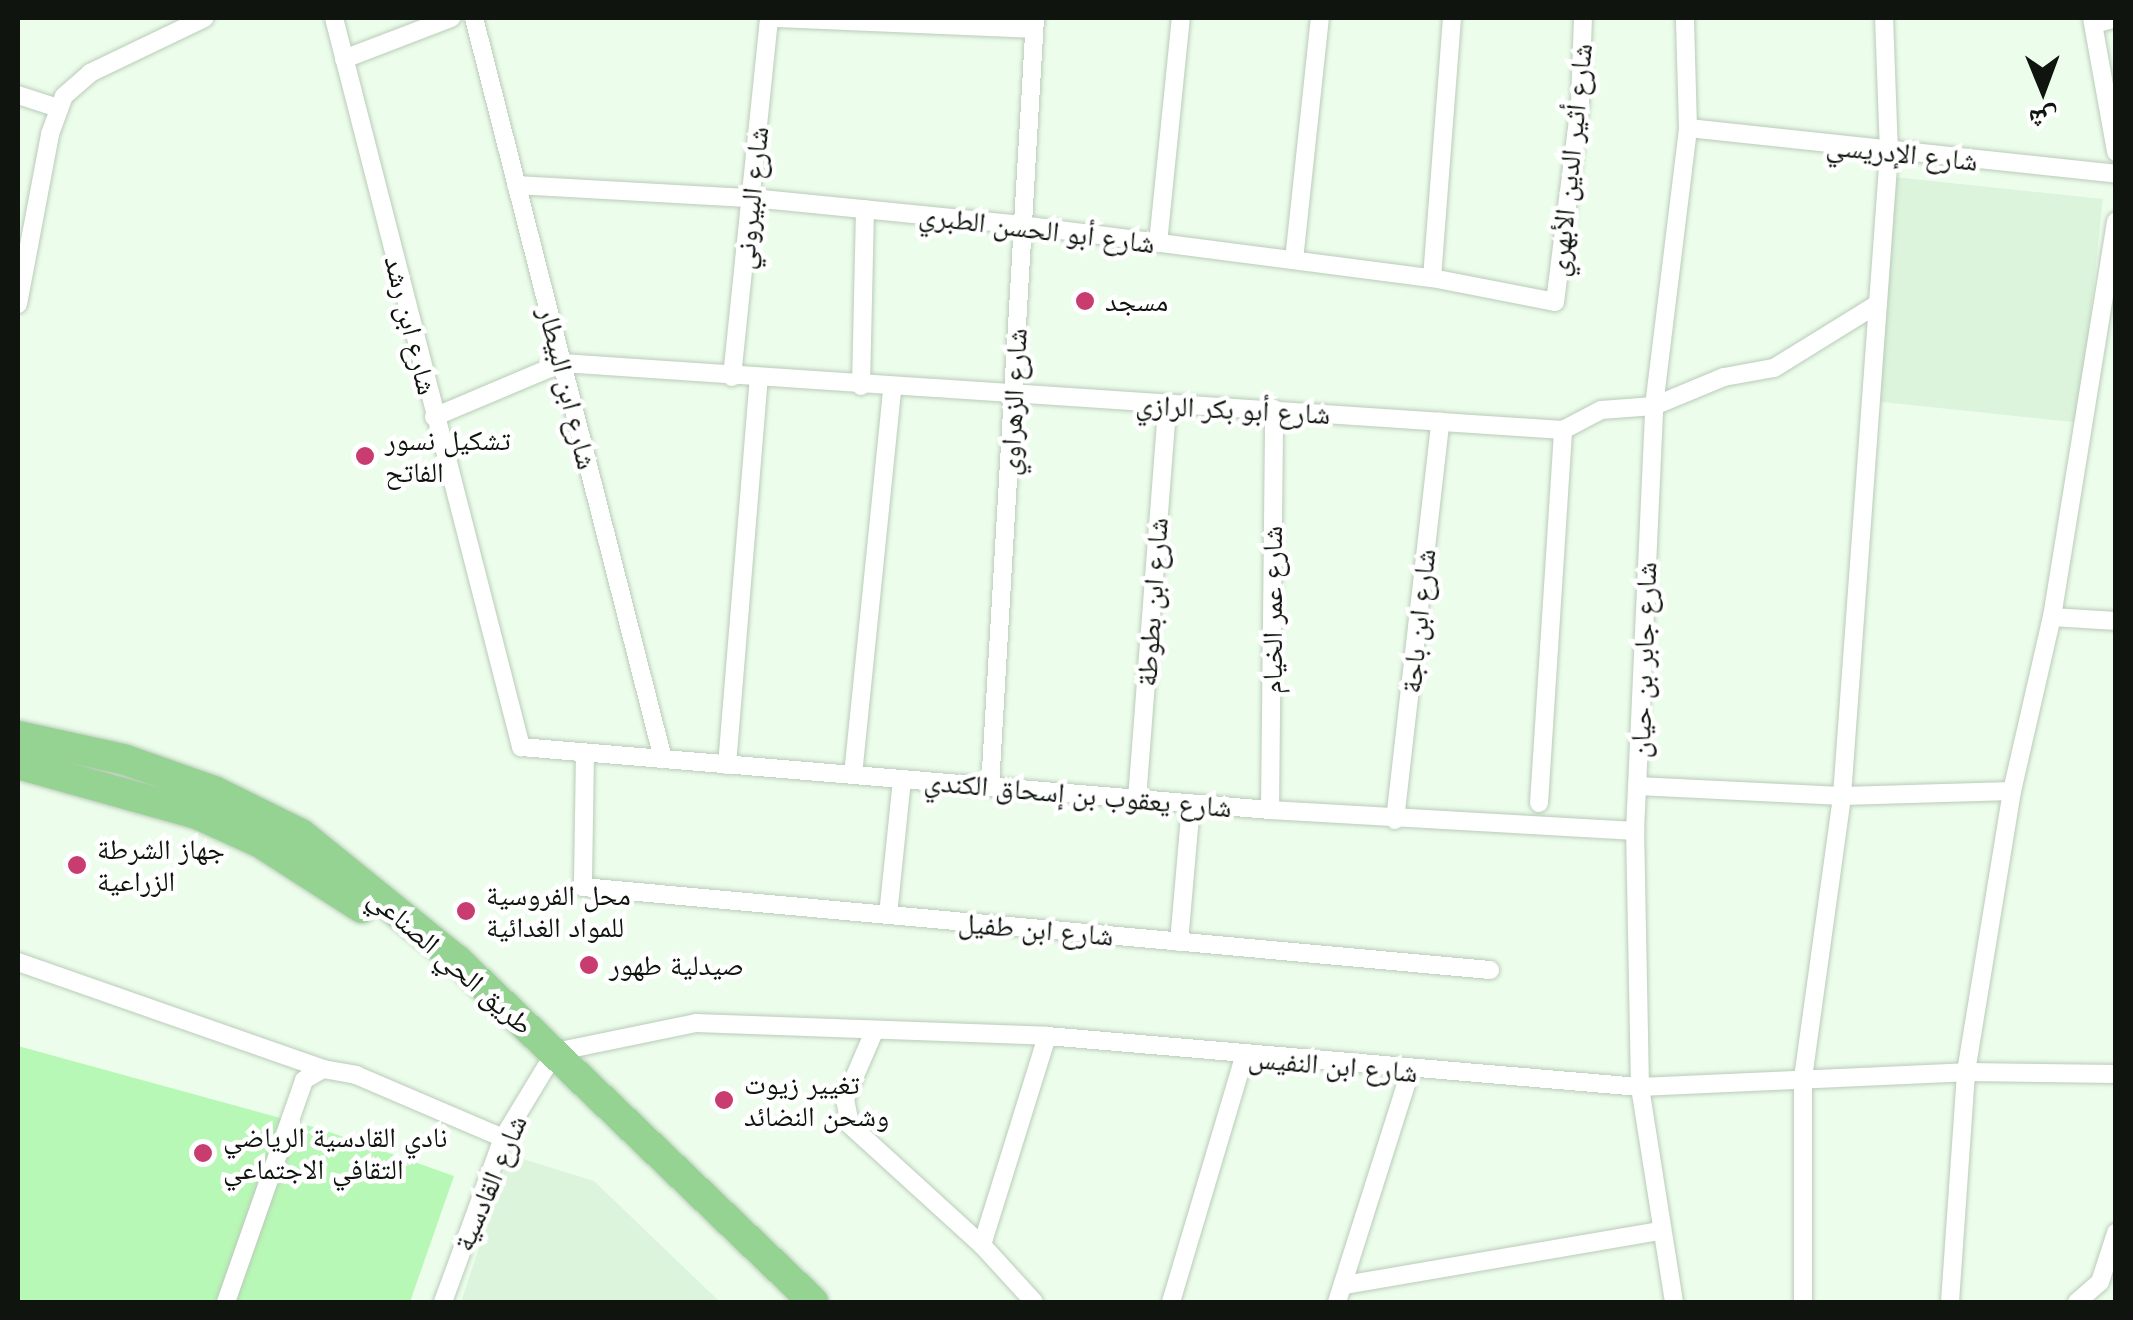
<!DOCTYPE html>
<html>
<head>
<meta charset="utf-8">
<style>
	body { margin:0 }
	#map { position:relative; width:2133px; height:1320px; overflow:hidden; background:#ecfeeb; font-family:Inter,"Noto Naskh Arabic",sans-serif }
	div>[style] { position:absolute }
	.built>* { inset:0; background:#dcf4db; transform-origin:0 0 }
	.green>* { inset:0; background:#b8f8b6 }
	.roads { filter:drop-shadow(0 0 2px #bacbb9) drop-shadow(0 0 2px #bacbb9) }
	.street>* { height:18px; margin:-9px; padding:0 9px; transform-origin:9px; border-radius:9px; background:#fff }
	.highway>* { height:30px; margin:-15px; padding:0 15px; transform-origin:15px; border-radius:15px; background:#95d393 }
	.dots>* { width:28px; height:28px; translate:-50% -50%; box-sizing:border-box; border:5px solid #fff; border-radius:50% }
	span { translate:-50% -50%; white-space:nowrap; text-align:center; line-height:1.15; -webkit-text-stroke:9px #fff; paint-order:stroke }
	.street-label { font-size:28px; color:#0f150e }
	.poi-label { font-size:28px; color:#0f150e }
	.left { translate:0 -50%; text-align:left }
	.frame { position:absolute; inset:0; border:20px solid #0f150e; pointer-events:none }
	.north { position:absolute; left:1993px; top:40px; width:100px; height:100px; -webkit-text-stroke:8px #fff; paint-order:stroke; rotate:179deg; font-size:28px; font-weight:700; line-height:40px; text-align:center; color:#0f150e }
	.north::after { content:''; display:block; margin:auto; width:35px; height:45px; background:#0f150e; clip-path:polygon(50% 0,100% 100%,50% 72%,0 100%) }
</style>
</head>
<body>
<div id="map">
	<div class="built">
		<i style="left:1894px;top:177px;width:210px;height:225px;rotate:6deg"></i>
		<i style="clip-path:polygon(510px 1155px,594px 1181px,720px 1302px,461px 1302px)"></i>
	</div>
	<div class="green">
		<i style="clip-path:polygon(18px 1046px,324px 1130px,454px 1176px,410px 1302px,18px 1302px)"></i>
	</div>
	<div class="roads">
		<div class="street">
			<i style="left:334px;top:18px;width:753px;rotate:75.61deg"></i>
			<i style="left:521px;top:747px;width:752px;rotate:4.81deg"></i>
			<i style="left:1270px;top:810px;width:366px;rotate:3.3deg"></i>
			<i style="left:474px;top:18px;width:765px;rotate:75.69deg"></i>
			<i style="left:774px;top:18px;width:259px;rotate:2.4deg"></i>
			<i style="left:2092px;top:18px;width:136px;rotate:79.8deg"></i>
			<i style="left:2094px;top:24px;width:23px;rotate:-15deg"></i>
			<i style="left:344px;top:59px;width:115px;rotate:-21deg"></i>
			<i style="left:18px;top:95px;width:42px;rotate:18deg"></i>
			<i style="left:1688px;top:128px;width:430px;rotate:6.1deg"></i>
			<i style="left:516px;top:185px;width:236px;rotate:3.2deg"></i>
			<i style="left:752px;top:198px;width:271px;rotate:5.7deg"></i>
			<i style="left:1022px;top:225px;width:413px;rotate:7.4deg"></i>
			<i style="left:1432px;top:278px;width:125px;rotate:11deg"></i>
			<i style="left:1555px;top:302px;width:201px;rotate:-82.8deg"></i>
			<i style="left:1580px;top:103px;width:85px;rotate:-88deg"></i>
			<i style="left:1158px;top:243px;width:226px;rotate:-84.2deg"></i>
			<i style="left:1294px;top:260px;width:243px;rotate:-83.9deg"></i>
			<i style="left:1432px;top:278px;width:261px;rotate:-85.6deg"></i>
			<i style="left:18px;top:304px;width:173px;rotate:-79.3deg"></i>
			<i style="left:50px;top:134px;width:40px;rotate:-69.8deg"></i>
			<i style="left:64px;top:96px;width:35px;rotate:-41deg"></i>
			<i style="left:90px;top:73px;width:127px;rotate:-25.6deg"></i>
			<i style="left:732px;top:377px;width:361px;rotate:-84.1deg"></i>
			<i style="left:861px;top:386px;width:177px;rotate:-88.7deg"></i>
			<i style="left:434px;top:417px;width:139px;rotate:-22.9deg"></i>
			<i style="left:562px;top:363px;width:1003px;rotate:3.83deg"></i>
			<i style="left:1563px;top:430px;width:43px;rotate:-27.8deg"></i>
			<i style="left:1601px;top:410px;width:53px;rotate:-4.3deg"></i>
			<i style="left:1654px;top:406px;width:76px;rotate:-22.5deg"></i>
			<i style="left:1724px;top:377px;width:51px;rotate:-10.2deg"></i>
			<i style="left:1774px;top:368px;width:120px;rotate:-31.7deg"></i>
			<i style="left:2052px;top:617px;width:64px;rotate:3.6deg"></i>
			<i style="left:585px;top:753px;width:134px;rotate:90.9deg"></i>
			<i style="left:583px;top:887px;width:911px;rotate:5.23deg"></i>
			<i style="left:727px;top:765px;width:387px;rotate:-85.3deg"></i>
			<i style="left:853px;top:775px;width:389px;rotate:-84.2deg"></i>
			<i style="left:1637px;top:786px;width:205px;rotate:2.8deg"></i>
			<i style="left:1842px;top:796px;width:170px;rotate:-1.7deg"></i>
			<i style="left:990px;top:787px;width:770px;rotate:-86.65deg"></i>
			<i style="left:1137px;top:799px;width:395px;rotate:-85.6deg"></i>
			<i style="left:1539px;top:803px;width:374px;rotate:-86.3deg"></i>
			<i style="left:1270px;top:810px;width:401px;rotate:-89.4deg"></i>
			<i style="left:1395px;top:820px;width:401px;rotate:-83.5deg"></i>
			<i style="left:888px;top:915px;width:136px;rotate:-84.1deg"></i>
			<i style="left:1179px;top:942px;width:139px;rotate:-85deg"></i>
			<i style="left:18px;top:962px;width:323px;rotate:19.3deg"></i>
			<i style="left:873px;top:1034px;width:71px;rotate:113.3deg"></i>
			<i style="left:845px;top:1099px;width:26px;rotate:79deg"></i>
			<i style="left:850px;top:1125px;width:178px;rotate:42.3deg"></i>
			<i style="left:982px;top:1245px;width:77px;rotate:47.6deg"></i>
			<i style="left:555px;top:1052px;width:144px;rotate:-11.6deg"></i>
			<i style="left:696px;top:1023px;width:351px;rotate:2.1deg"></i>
			<i style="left:1047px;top:1036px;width:595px;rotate:4.92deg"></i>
			<i style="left:1640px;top:1087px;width:326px;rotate:-2.6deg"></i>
			<i style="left:1966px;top:1072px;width:150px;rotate:0.8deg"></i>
			<i style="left:982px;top:1245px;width:219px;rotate:-72.7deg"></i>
			<i style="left:1344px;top:1285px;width:322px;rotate:-9.7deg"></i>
			<i style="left:226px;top:1302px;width:235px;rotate:-70.6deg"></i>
			<i style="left:304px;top:1080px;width:22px;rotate:-30deg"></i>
			<i style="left:323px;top:1069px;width:34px;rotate:10deg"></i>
			<i style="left:356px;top:1075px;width:160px;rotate:23.2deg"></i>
			<i style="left:443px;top:1302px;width:175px;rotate:-69.9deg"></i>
			<i style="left:503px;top:1138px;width:83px;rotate:-58.8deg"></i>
			<i style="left:1171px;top:1302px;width:256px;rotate:-73.4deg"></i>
			<i style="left:1337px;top:1302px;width:241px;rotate:-72.4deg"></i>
			<i style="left:1674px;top:1302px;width:218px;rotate:-99deg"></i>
			<i style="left:1640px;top:1087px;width:256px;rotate:-91.1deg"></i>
			<i style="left:1635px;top:831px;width:425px;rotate:-87.4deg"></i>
			<i style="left:1654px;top:406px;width:280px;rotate:-83deg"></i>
			<i style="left:1688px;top:128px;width:110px;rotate:-91.6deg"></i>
			<i style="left:1803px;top:1302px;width:224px;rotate:-90deg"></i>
			<i style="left:1803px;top:1078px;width:285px;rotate:-82.1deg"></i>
			<i style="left:1842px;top:796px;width:645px;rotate:-85.82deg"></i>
			<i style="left:1889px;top:153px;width:135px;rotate:-92.1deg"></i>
			<i style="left:1950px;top:1302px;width:231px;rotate:-86deg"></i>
			<i style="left:1966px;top:1072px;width:285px;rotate:-80.7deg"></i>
			<i style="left:2012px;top:791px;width:179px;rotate:-77.1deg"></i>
			<i style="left:2052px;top:617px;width:401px;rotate:-80.8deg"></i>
			<i style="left:2077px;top:1302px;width:30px;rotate:-41deg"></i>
			<i style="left:2100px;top:1282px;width:52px;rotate:-71.9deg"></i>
		</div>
		<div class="highway">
			<i style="left:18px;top:736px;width:107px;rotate:12.4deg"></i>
			<i style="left:123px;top:759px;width:96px;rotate:19.4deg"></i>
			<i style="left:214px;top:791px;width:97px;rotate:26.3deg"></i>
			<i style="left:301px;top:834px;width:202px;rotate:39deg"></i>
			<i style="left:458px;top:961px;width:492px;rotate:43.8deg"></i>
			<i style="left:18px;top:764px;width:186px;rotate:15.6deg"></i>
			<i style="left:197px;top:814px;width:68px;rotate:24.3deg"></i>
			<i style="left:259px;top:842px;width:122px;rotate:32.7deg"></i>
		</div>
	</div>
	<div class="dots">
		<i style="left:1085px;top:301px;background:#c83c6f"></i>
		<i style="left:365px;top:456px;background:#c83c6f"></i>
		<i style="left:77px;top:865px;background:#c83c6f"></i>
		<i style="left:466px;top:911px;background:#c83c6f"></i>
		<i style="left:589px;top:965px;background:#c83c6f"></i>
		<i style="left:724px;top:1100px;background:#c83c6f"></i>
		<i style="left:203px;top:1153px;background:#c83c6f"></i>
	</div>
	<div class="street-label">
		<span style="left:1902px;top:153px;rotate:6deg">شارع الإدريسي</span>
		<span style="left:1570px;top:160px;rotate:-84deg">شارع أثير الدين الأبهري</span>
		<span style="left:751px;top:198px;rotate:-84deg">شارع البيروني</span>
		<span style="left:1037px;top:229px;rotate:7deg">شارع أبو الحسن الطبري</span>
		<span style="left:411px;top:325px;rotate:76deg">شارع ابن رشد</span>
		<span style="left:568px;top:388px;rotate:76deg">شارع ابن البيطار</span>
		<span style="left:1013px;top:402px;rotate:-87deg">شارع الزهراوي</span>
		<span style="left:1233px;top:409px;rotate:3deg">شارع أبو بكر الرازي</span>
		<span style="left:1152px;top:602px;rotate:-86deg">شارع ابن بطوطة</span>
		<span style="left:1272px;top:610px;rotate:-90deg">شارع عمر الخيام</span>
		<span style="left:1418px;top:621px;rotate:-84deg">شارع ابن باجة</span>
		<span style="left:1643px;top:660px;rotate:-88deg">شارع جابر بن حيان</span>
		<span style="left:1078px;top:794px;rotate:5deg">شارع يعقوب بن إسحاق الكندي</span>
		<span style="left:1036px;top:929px;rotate:5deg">شارع ابن طفيل</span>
		<span style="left:451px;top:961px;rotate:41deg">طريق الحي الصناعي</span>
		<span style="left:1333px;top:1065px;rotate:5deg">شارع ابن النفيس</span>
		<span style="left:490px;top:1183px;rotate:-67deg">شارع القادسية</span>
	</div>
	<div class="poi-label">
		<span class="left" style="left:1105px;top:301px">مسجد</span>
		<span class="left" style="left:385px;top:456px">تشكيل نسور<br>الفاتح</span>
		<span class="left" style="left:97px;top:865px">جهاز الشرطة<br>الزراعية</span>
		<span class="left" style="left:486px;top:911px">محل الفروسية<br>للمواد الغدائية</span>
		<span class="left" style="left:609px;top:965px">صيدلية طهور</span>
		<span class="left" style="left:744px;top:1100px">تغيير زيوت<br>وشحن النضائد</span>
		<span class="left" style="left:223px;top:1153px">نادي القادسية الرياضي<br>التقافي الاجتماعي</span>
	</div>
	<div class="frame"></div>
	<div class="north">ش</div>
</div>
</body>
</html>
